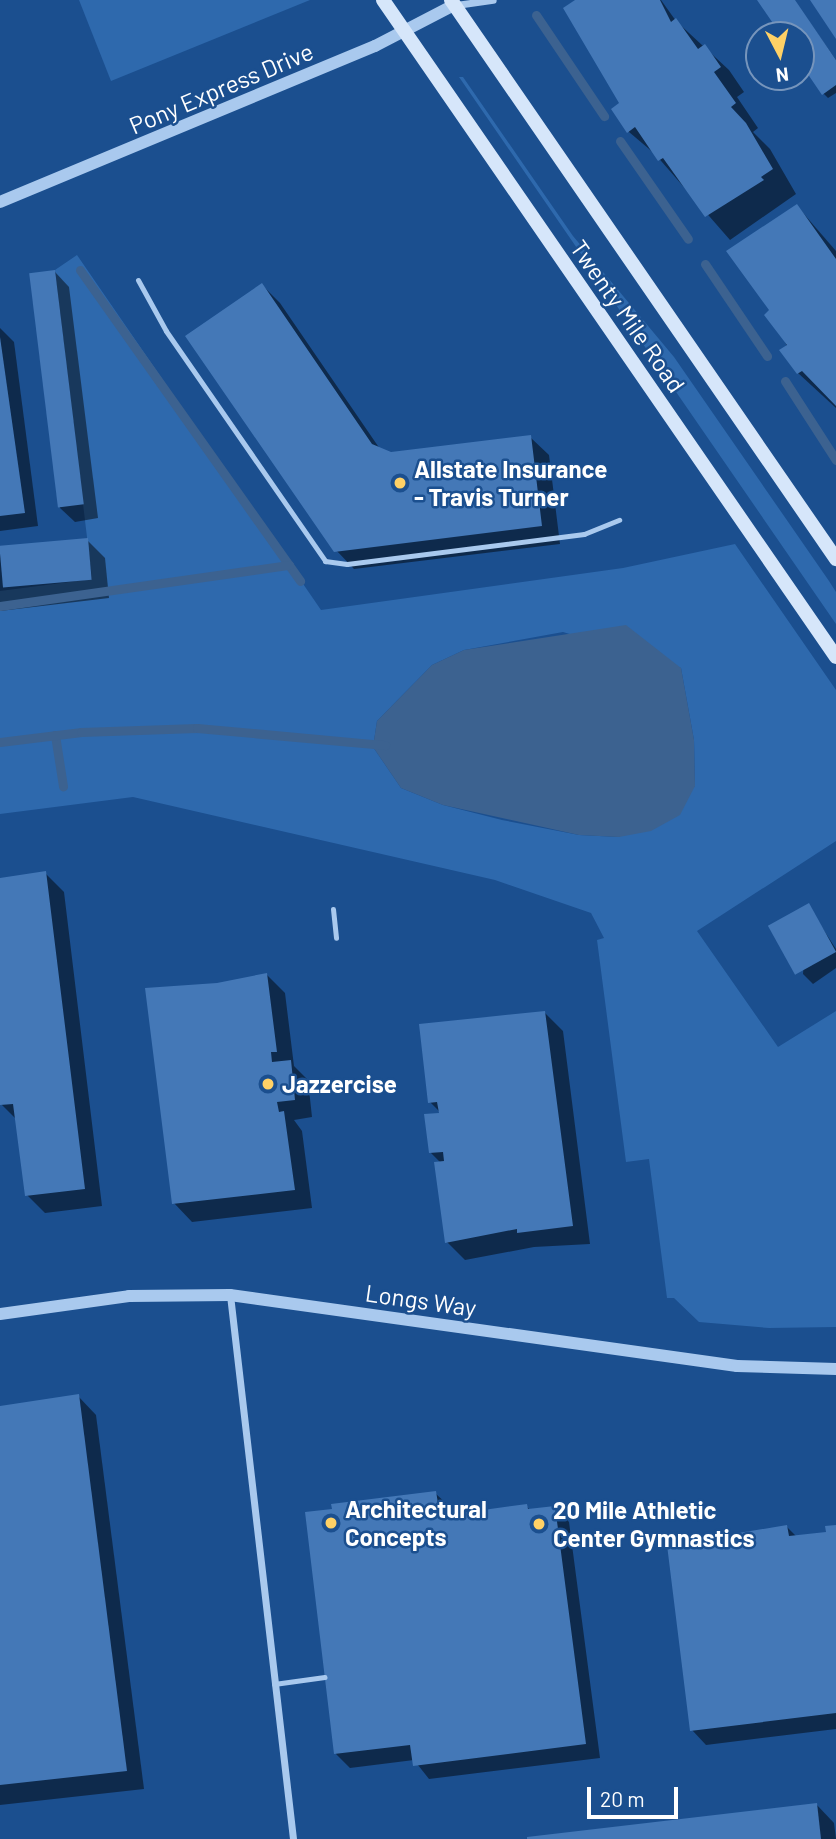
<!DOCTYPE html>
<html>
<head>
<meta charset="utf-8">
<style>
	body { margin:0 }
	#map { position:relative; width:836px; height:1839px; overflow:hidden; background:#1b4f8f; font-family:Barlow,sans-serif }
	div>[style] { position:absolute }
	.green>* { inset:0; background:#2e69ad }
	.water>* { inset:0; background:#3c6290 }
	.shadow>* { inset:0; background:#0007 }
	.stream>* { height:9px; margin:-4.5px; padding:0 4.5px; transform-origin:4.5px; border-radius:4.5px; background:#3c6290 }
	.building>* { inset:0; background:#4478b7; transform-origin:0 0 }
	.service>* { height:5px; margin:-2.5px; padding:0 2.5px; transform-origin:2.5px; border-radius:2.5px; background:#a9c9ee }
	.minor>* { height:7px; margin:-3.5px; padding:0 3.5px; transform-origin:3.5px; border-radius:3.5px; background:#a9c9ee }
	.tertiary>* { height:12px; margin:-6px; padding:0 6px; transform-origin:6px; border-radius:6px; background:#a9c9ee }
	.secondary>* { height:14px; margin:-7px; padding:0 7px; transform-origin:7px; border-radius:7px; background:#d6e6fa }
	.dots>* { width:19px; height:19px; translate:-50% -50%; box-sizing:border-box; border:4px solid #1b4f8f; border-radius:50% }
	span { translate:-50% -50%; white-space:nowrap; text-align:center; line-height:1.15; -webkit-text-stroke:5px #1b4f8f; paint-order:stroke }
	.street-label { font-size:24px; color:#fff }
	.poi-label { font-size:24px; color:#fff; font-weight:700 }
	.left { translate:0 -50%; text-align:left }
	.north { position:absolute; left:745px; top:21px; width:70px; height:70px; box-sizing:border-box; background:#1b4f8f; border:2px solid #7695bc; border-radius:50%; rotate:173deg; font-size:19px; font-weight:700; line-height:28px; text-align:center; color:#fff }
	.north::after { content:''; display:block; margin:auto; width:24px; height:32px; background:#ffd166; clip-path:polygon(50% 0,100% 100%,50% 72%,0 100%) }
	.scale { position:absolute; left:587px; top:1787px; width:91px; height:32px; box-sizing:border-box; border:4px solid #fff; border-top:0; padding-left:9px; font-size:21px; line-height:24px; white-space:nowrap; color:#fff; -webkit-text-stroke:5px #1b4f8f; paint-order:stroke }
</style>
</head>
<body>
<div id="map">
	<div class="green">
		<i style="clip-path:polygon(79px 0,310px 0,111px 81px)"></i>
		<i style="clip-path:polygon(459px 77px,463px 77px,573px 236px,674px 357px,829px 581px,836px 592px,836px 624px)"></i>
		<i style="clip-path:polygon(evenodd,77px 255px,321px 610px,623px 568px,735px 544px,836px 690px,836px 841px,697px 931px,778px 1047px,836px 1011px,836px 1327px,769px 1328px,699px 1322px,674px 1298px,667px 1298px,649px 1159px,626px 1162px,597px 940px,604px 938px,591px 913px,495px 880px,133px 797px,0 814px,0 591px,92px 579px,55px 270px,77px 255px,563px 632px,681px 668px,694px 740px,695px 786px,619px 837px,579px 835px,502px 820px,443px 805px,401px 788px,373px 747px,377px 721px,432px 665px,464px 650px,563px 632px)"></i>
	</div>
	<div class="water">
		<i style="clip-path:polygon(626px 625px,681px 668px,694px 740px,695px 786px,680px 815px,651px 831px,619px 837px,579px 835px,443px 805px,401px 788px,373px 747px,377px 721px,432px 665px,464px 650px)"></i>
	</div>
	<div class="shadow">
		<i style="clip-path:polygon(577px 0,661px 0,676px 21px,729px 70px,744px 92px,737px 97px,758px 128px,753px 132px,770px 149px,796px 194px,730px 240px,655px 154px,629px 132px,622px 104px)"></i>
		<i style="clip-path:polygon(759px 0,794px 0,836px 60px,836px 93px,828px 98px,824px 94px,801px 61px,801px 35px,783px 35px)"></i>
		<i style="clip-path:polygon(797px 206px,836px 251px,836px 408px,798px 373px,772px 310px)"></i>
		<i style="clip-path:polygon(55px 272px,69px 287px,98px 518px,75px 522px,60px 508px)"></i>
		<i style="clip-path:polygon(262px 285px,280px 303px,380px 449px,391px 454px,530px 437px,549px 455px,560px 544px,354px 569px,336px 550px)"></i>
		<i style="clip-path:polygon(0 328px,14px 342px,38px 526px,0 531px)"></i>
		<i style="clip-path:polygon(87px 540px,105px 558px,109px 598px,0 611px,0 551px)"></i>
		<i style="clip-path:polygon(45px 873px,64px 892px,102px 1206px,45px 1213px,27px 1195px,17px 1120px,1px 1104px,0 879px)"></i>
		<i style="clip-path:polygon(808px 906px,836px 949px,836px 968px,813px 984px,803px 974px)"></i>
		<i style="clip-path:polygon(267px 975px,285px 993px,294px 1066px,308px 1080px,312px 1117px,294px 1120px,302px 1131px,312px 1208px,192px 1222px,174px 1203px,217px 985px)"></i>
		<i style="clip-path:polygon(545px 1013px,563px 1031px,590px 1244px,534px 1247px,465px 1260px,447px 1242px,441px 1163px,431px 1153px,442px 1114px,430px 1102px)"></i>
		<i style="clip-path:polygon(78px 1396px,96px 1415px,144px 1789px,0 1805px,0 1407px)"></i>
		<i style="clip-path:polygon(435px 1493px,450px 1507px,451px 1516px,526px 1506px,531px 1511px,555px 1507px,569px 1522px,600px 1758px,429px 1779px,414px 1760px,350px 1768px,336px 1754px,334px 1510px)"></i>
		<i style="clip-path:polygon(787px 1527px,797px 1537px,828px 1533px,836px 1527px,836px 1729px,706px 1745px,692px 1730px)"></i>
		<i style="clip-path:polygon(816px 1804px,834px 1823px,836px 1839px,526px 1839px)"></i>
	</div>
	<div class="stream">
		<i style="left:536px;top:15px;width:122px;rotate:56deg"></i>
		<i style="left:620px;top:141px;width:119px;rotate:55.2deg"></i>
		<i style="left:705px;top:264px;width:111px;rotate:56deg"></i>
		<i style="left:80px;top:270px;width:381px;rotate:54.7deg"></i>
		<i style="left:785px;top:381px;width:94px;rotate:57.2deg"></i>
		<i style="left:0;top:606px;width:292px;rotate:-8.1deg"></i>
		<i style="left:55px;top:735px;width:52px;rotate:81.1deg"></i>
		<i style="left:0;top:742px;width:82px;rotate:-7deg"></i>
		<i style="left:81px;top:732px;width:116px;rotate:-2deg"></i>
		<i style="left:197px;top:728px;width:189px;rotate:5.2deg"></i>
	</div>
	<div class="building">
		<i style="clip-path:polygon(575px 0,660px 0,671px 22px,676px 18px,698px 49px,705px 44px,721px 67px,714px 72px,736px 103px,731px 107px,746px 123px,773px 169px,761px 177px,764px 180px,705px 217px,663px 158px,658px 161px,635px 127px,627px 133px,611px 109px,619px 103px,563px 8px)"></i>
		<i style="clip-path:polygon(757px 0,795px 0,836px 60px,836px 85px,822px 95px,801px 64px,801px 35px,781px 35px)"></i>
		<i style="clip-path:polygon(810px 0,836px 0,836px 39px)"></i>
		<i style="clip-path:polygon(797px 204px,836px 259px,836px 406px,802px 371px,797px 374px,779px 350px,787px 345px,764px 315px,769px 310px,726px 251px)"></i>
		<i style="left:55px;top:270px;width:236px;height:26px;rotate:83deg"></i>
		<i style="clip-path:polygon(262px 283px,372px 444px,391px 452px,531px 435px,542px 526px,334px 552px,185px 336px)"></i>
		<i style="clip-path:polygon(0 337px,25px 513px,0 516px)"></i>
		<i style="left:88px;top:538px;width:42px;height:89px;rotate:85deg"></i>
		<i style="clip-path:polygon(46px 871px,85px 1189px,25px 1196px,13px 1104px,0 1105px,0 878px)"></i>
		<i style="left:809px;top:903px;width:56px;height:47px;rotate:61deg"></i>
		<i style="clip-path:polygon(267px 973px,277px 1052px,271px 1052px,272px 1062px,291px 1060px,295px 1100px,277px 1102px,279px 1112px,284px 1111px,295px 1190px,172px 1204px,145px 988px,217px 983px)"></i>
		<i style="clip-path:polygon(545px 1011px,573px 1226px,517px 1233px,517px 1229px,445px 1243px,434px 1162px,444px 1161px,443px 1152px,429px 1153px,424px 1114px,439px 1113px,437px 1102px,428px 1103px,419px 1024px)"></i>
		<i style="clip-path:polygon(79px 1394px,127px 1771px,0 1785px,0 1406px)"></i>
		<i style="clip-path:polygon(436px 1491px,440px 1516px,527px 1504px,528px 1509px,555px 1506px,586px 1744px,413px 1766px,410px 1745px,334px 1754px,305px 1512px,332px 1509px,331px 1504px)"></i>
		<i style="clip-path:polygon(787px 1525px,789px 1536px,826px 1532px,825px 1526px,836px 1525px,836px 1713px,690px 1731px,667px 1545px)"></i>
		<i style="clip-path:polygon(817px 1803px,821px 1839px,527px 1839px,527px 1837px)"></i>
	</div>
	<div class="service">
		<i style="left:138px;top:280px;width:58px;rotate:61.2deg"></i>
		<i style="left:166px;top:331px;width:280px;rotate:55.3deg"></i>
		<i style="left:325px;top:561px;width:22px;rotate:8deg"></i>
		<i style="left:347px;top:564px;width:239px;rotate:-7.2deg"></i>
		<i style="left:584px;top:534px;width:38px;rotate:-22deg"></i>
		<i style="left:333px;top:909px;width:29px;rotate:84deg"></i>
		<i style="left:274px;top:1684px;width:51px;rotate:-7.8deg"></i>
	</div>
	<div class="minor">
		<i style="left:456px;top:5px;width:37px;rotate:-8deg"></i>
		<i style="left:230px;top:1295px;width:548px;rotate:83.39deg"></i>
	</div>
	<div class="tertiary">
		<i style="left:0;top:202px;width:406px;rotate:-22.6deg"></i>
		<i style="left:375px;top:46px;width:89px;rotate:-27.4deg"></i>
		<i style="left:0;top:1314px;width:130px;rotate:-7.9deg"></i>
		<i style="left:129px;top:1296px;width:101px;rotate:-0.6deg"></i>
		<i style="left:230px;top:1295px;width:512px;rotate:7.97deg"></i>
		<i style="left:737px;top:1366px;width:99px;rotate:1.7deg"></i>
	</div>
	<div class="secondary">
		<i style="left:383px;top:0;width:798px;rotate:55.41deg"></i>
		<i style="left:451px;top:0;width:679px;rotate:55.44deg"></i>
	</div>
	<div class="dots">
		<i style="left:400px;top:483px;background:#ffd166"></i>
		<i style="left:268px;top:1084px;background:#ffd166"></i>
		<i style="left:331px;top:1523px;background:#ffd166"></i>
		<i style="left:539px;top:1524px;background:#ffd166"></i>
	</div>
	<div class="street-label">
		<span style="left:221px;top:88px;rotate:-23deg">Pony Express Drive</span>
		<span style="left:628px;top:316px;rotate:55deg">Twenty Mile Road</span>
		<span style="left:421px;top:1300px;rotate:8deg">Longs Way</span>
	</div>
	<div class="poi-label">
		<span class="left" style="left:414px;top:483px">Allstate Insurance<br>- Travis Turner</span>
		<span class="left" style="left:282px;top:1084px">Jazzercise</span>
		<span class="left" style="left:345px;top:1523px">Architectural<br>Concepts</span>
		<span class="left" style="left:553px;top:1524px">20 Mile Athletic<br>Center Gymnastics</span>
	</div>
	<div class="north">N</div>
	<div class="scale">20 m</div>
</div>
</body>
</html>
